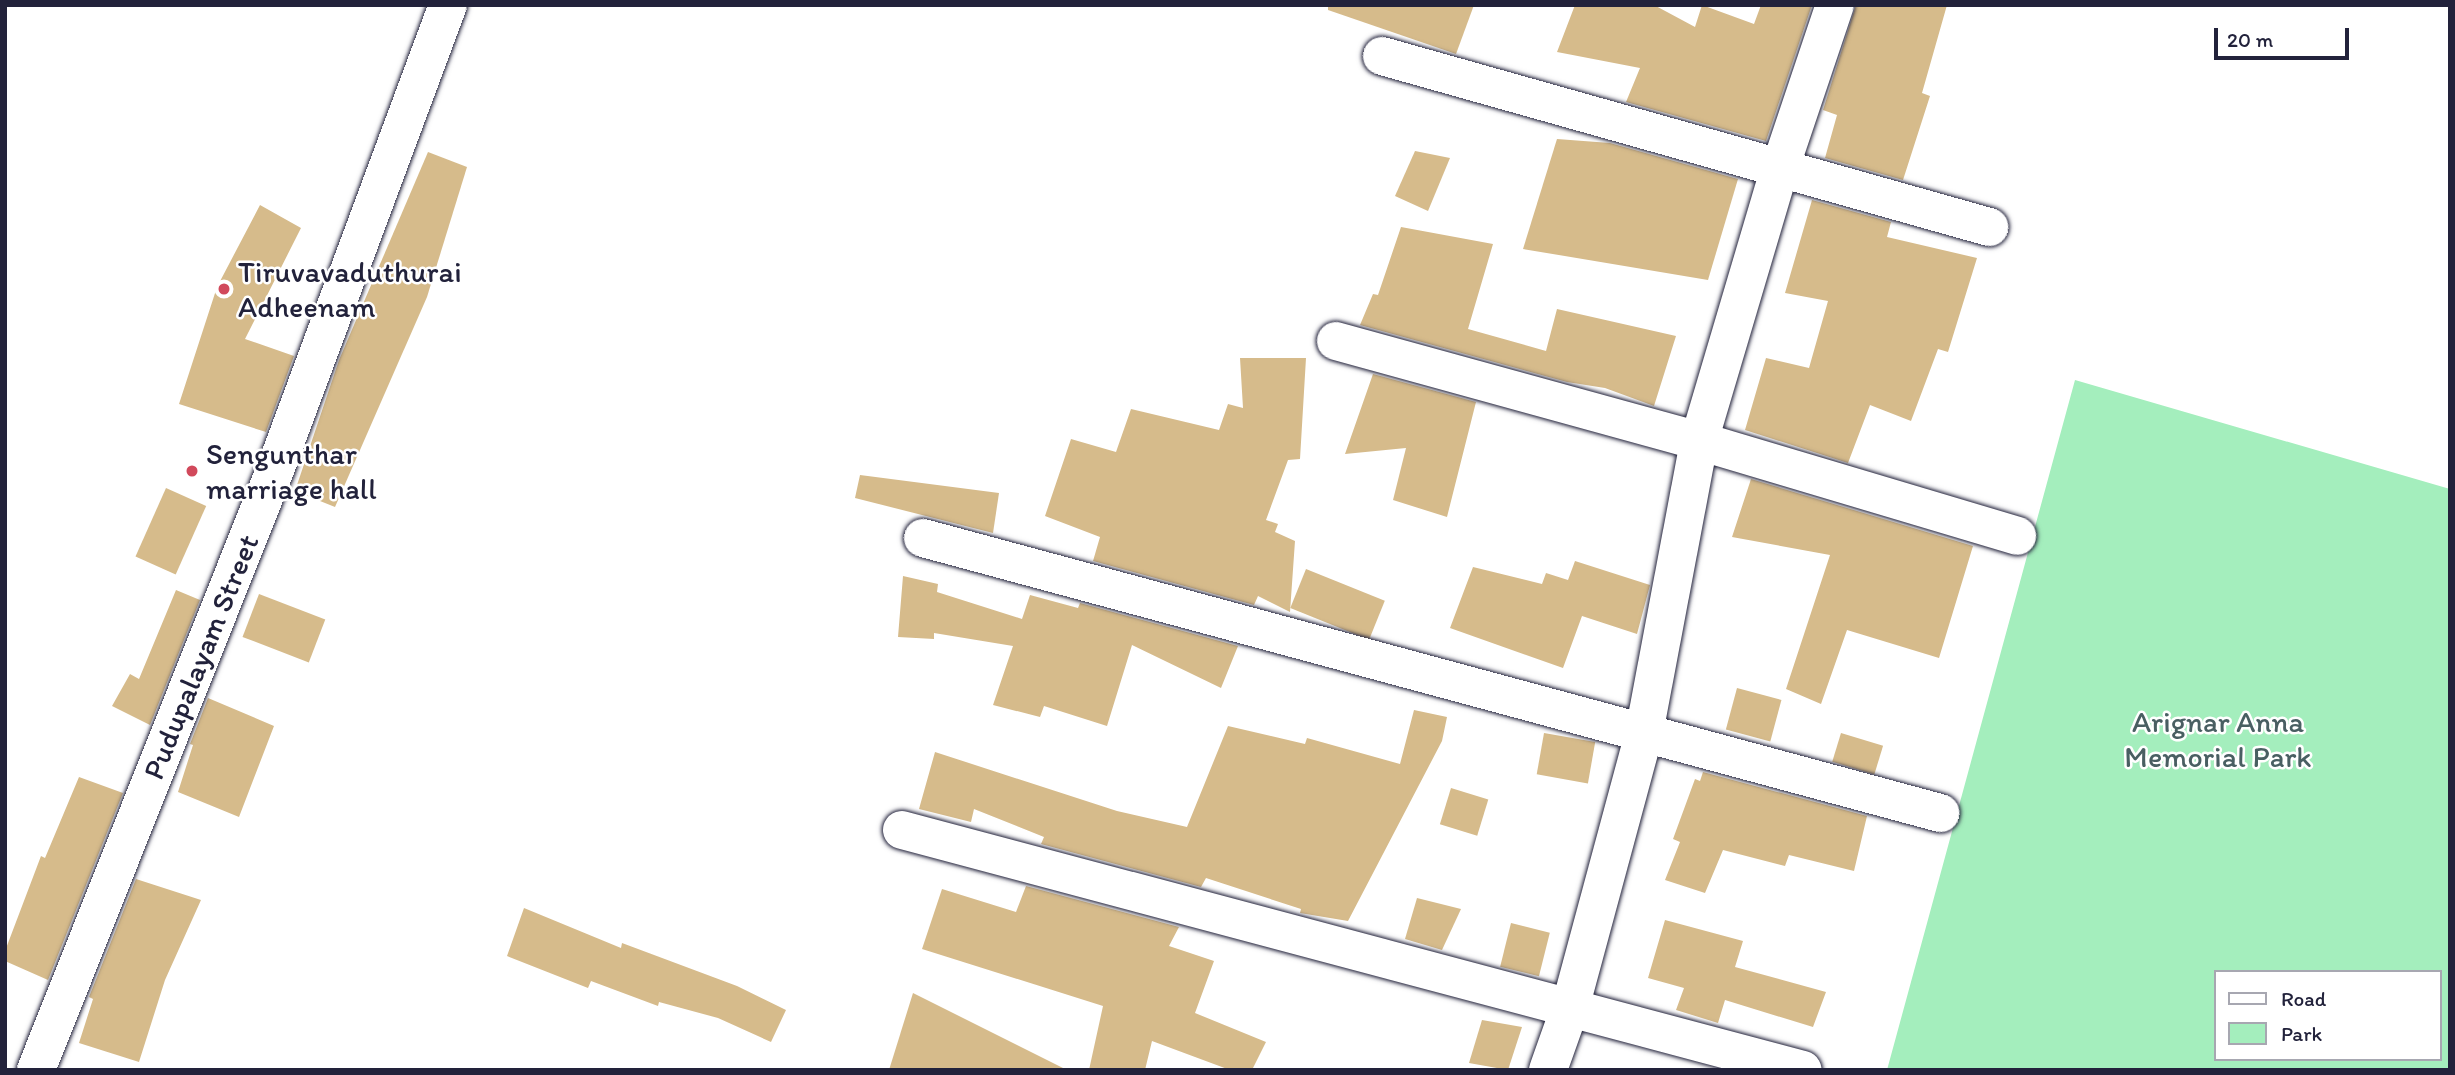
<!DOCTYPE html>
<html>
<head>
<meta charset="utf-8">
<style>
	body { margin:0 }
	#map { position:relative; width:2455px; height:1075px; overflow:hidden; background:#fff; font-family:Itim,sans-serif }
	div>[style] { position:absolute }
	.green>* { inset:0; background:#a4eebd }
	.building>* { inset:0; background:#d6bb8b; transform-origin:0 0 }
	.roads { filter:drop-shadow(0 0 2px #22223b) drop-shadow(0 0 2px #22223b) }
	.minor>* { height:38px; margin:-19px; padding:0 19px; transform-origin:19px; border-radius:19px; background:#fff }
	.dots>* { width:19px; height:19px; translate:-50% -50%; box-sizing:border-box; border:4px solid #fff; border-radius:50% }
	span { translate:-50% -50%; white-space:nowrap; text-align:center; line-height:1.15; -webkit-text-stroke:5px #fff; paint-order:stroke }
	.poi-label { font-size:30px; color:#22223b }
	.left { translate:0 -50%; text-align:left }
	.street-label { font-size:30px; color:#22223b }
	.park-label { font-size:30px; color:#495f62 }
	.frame { position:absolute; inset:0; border:7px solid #22223b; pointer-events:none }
	.legend { position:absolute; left:2214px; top:970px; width:228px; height:91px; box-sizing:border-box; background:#fff; border:2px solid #a7a7b1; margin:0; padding:9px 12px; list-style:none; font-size:21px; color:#22223b }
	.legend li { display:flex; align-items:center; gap:14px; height:35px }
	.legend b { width:35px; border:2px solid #a7a7b1 }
	.scale { position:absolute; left:2214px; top:28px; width:135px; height:32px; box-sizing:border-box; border:4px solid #22223b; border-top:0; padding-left:9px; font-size:21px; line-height:24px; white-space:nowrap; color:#22223b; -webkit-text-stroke:5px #fff; paint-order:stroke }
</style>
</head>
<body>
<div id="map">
	<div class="green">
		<i style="clip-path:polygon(evenodd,2075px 380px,2450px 489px,2450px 1070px,1887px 1070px,2075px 380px,2215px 972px,2439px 972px,2439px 1059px,2215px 1059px,2215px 972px)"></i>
	</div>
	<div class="building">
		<i style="clip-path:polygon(1328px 5px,1474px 5px,1456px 54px,1328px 10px)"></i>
		<i style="clip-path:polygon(1575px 5px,1654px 5px,1695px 27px,1702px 5px,1754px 24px,1761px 5px,1812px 5px,1766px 141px,1626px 102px,1640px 68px,1557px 52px)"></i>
		<i style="clip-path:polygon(1856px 5px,1947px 5px,1922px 93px,1930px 96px,1903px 180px,1825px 158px,1837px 115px,1823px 110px)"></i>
		<i style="clip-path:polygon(1557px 139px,1610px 143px,1738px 179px,1708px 280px,1523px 249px)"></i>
		<i style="clip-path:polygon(1415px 151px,1450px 158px,1428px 211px,1395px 196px)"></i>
		<i style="clip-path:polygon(428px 152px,467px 167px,427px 297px,335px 507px,295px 491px,339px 360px)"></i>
		<i style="clip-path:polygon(1812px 200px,1891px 222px,1887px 237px,1977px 258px,1948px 352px,1938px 349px,1911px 421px,1870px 405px,1848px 463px,1745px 430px,1766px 358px,1809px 368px,1828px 301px,1785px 293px)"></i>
		<i style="clip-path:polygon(260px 205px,301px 228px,245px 339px,294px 356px,266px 432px,179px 404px,217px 287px)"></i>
		<i style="clip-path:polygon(1401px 227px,1493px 244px,1468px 329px,1546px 351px,1557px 309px,1676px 336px,1654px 406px,1605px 388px,1567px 382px,1360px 325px,1373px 294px,1378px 295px)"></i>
		<i style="clip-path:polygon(1240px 358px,1306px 358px,1300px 459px,1288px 460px,1266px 520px,1278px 524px,1275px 532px,1295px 541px,1290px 612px,1258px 596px,1254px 605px,1093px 561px,1100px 537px,1045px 516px,1071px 439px,1116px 452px,1131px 409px,1219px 430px,1228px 404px,1243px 408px)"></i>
		<i style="clip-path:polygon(1373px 374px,1476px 402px,1447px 517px,1393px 500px,1406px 448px,1345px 454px)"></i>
		<i style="clip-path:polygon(860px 475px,999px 493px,993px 533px,855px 498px)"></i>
		<i style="clip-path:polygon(1751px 479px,1973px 546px,1939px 658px,1847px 630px,1821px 704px,1786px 689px,1830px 555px,1732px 537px)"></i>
		<i style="left:166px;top:488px;width:44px;height:75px;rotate:24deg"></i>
		<i style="clip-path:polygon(1575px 561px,1650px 585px,1637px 634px,1582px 616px,1563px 668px,1450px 628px,1473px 567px,1542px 584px,1546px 573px,1568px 580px)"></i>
		<i style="left:1306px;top:569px;width:85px;height:42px;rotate:22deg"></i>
		<i style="clip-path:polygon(903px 576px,938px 584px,937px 592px,1022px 619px,1030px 595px,1078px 608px,1080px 603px,1238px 646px,1221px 688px,1132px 645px,1107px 726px,1044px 706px,1040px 717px,993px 705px,1013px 646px,934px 633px,934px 639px,898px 637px)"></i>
		<i style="clip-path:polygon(176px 590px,200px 600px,150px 725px,112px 706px,130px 674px,139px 679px)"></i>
		<i style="left:259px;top:594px;width:71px;height:46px;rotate:21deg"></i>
		<i style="left:1737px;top:688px;width:46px;height:43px;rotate:15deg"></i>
		<i style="clip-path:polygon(208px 698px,274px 726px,239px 817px,178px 792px,193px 745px,190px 744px)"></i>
		<i style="clip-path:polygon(1414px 710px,1447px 717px,1442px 741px,1348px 921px,1300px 913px,1301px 909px,1206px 878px,1201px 887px,1041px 844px,1044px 837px,974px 809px,971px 822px,919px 809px,935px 752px,1117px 811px,1187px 827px,1228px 726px,1305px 744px,1307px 738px,1400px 764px)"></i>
		<i style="left:1544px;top:733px;width:52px;height:42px;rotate:10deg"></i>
		<i style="left:1841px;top:733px;width:44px;height:30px;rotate:17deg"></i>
		<i style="clip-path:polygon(1703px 772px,1867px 816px,1854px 871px,1789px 855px,1785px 866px,1723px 850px,1705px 893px,1665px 880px,1680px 842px,1673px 839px,1695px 779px,1700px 781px)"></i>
		<i style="clip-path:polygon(79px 777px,123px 793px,48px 980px,5px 961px,5px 951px,41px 856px,45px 858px)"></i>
		<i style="left:1451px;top:788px;width:39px;height:38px;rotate:17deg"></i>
		<i style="clip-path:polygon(136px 879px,201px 900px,165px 980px,139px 1062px,79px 1043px,93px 999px,89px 997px)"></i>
		<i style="clip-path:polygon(1026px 886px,1179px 927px,1169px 946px,1214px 961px,1195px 1013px,1266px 1042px,1252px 1070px,1230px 1070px,1152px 1041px,1145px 1070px,1089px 1070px,1103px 1006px,922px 949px,942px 889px,1016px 912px)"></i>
		<i style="clip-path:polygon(1417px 898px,1461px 909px,1442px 950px,1405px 939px)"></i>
		<i style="clip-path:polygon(524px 908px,621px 948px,622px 943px,737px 986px,786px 1010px,771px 1042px,718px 1018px,659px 1002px,658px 1006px,591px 981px,588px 988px,507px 956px)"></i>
		<i style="clip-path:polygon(1665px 920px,1743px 941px,1735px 967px,1826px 992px,1813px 1027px,1725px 1000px,1718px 1023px,1676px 1010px,1684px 988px,1648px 978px)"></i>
		<i style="left:1511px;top:923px;width:40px;height:45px;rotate:14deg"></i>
		<i style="clip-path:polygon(913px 993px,1067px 1070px,889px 1070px)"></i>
		<i style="clip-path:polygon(1482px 1020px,1522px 1027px,1508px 1070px,1469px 1063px)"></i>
	</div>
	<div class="roads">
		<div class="minor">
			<i style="left:1382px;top:56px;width:631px;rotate:15.73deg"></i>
			<i style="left:1336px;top:341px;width:377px;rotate:15.4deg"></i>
			<i style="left:1699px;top:441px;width:332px;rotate:16.6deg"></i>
			<i style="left:923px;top:538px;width:1054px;rotate:15.13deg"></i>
			<i style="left:902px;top:830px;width:932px;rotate:14.92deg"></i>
			<i style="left:36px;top:1070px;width:646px;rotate:-68.28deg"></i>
			<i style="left:275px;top:470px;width:496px;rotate:-69.6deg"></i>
			<i style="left:1548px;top:1070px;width:66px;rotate:-70.5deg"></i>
			<i style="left:1570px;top:1008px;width:285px;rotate:-74.9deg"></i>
			<i style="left:1644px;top:733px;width:297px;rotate:-79.3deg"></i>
			<i style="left:1699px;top:441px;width:282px;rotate:-73.5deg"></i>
			<i style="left:1779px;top:171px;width:175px;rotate:-71.4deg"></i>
		</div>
	</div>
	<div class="dots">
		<i style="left:224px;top:289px;background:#d1495b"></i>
		<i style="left:192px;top:471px;background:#d1495b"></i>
	</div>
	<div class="poi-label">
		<span class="left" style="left:238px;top:289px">Tiruvavaduthurai<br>Adheenam</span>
		<span class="left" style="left:206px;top:471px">Sengunthar<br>marriage hall</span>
	</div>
	<div class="street-label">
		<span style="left:201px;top:657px;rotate:-68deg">Pudupalayam Street</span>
	</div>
	<div class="park-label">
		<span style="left:2218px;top:739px">Arignar Anna<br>Memorial Park</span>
	</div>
	<div class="frame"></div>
	<ul class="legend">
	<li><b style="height:9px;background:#fff"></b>Road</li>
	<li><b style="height:19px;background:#a4eebd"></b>Park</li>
	</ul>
	<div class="scale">20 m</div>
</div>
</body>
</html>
